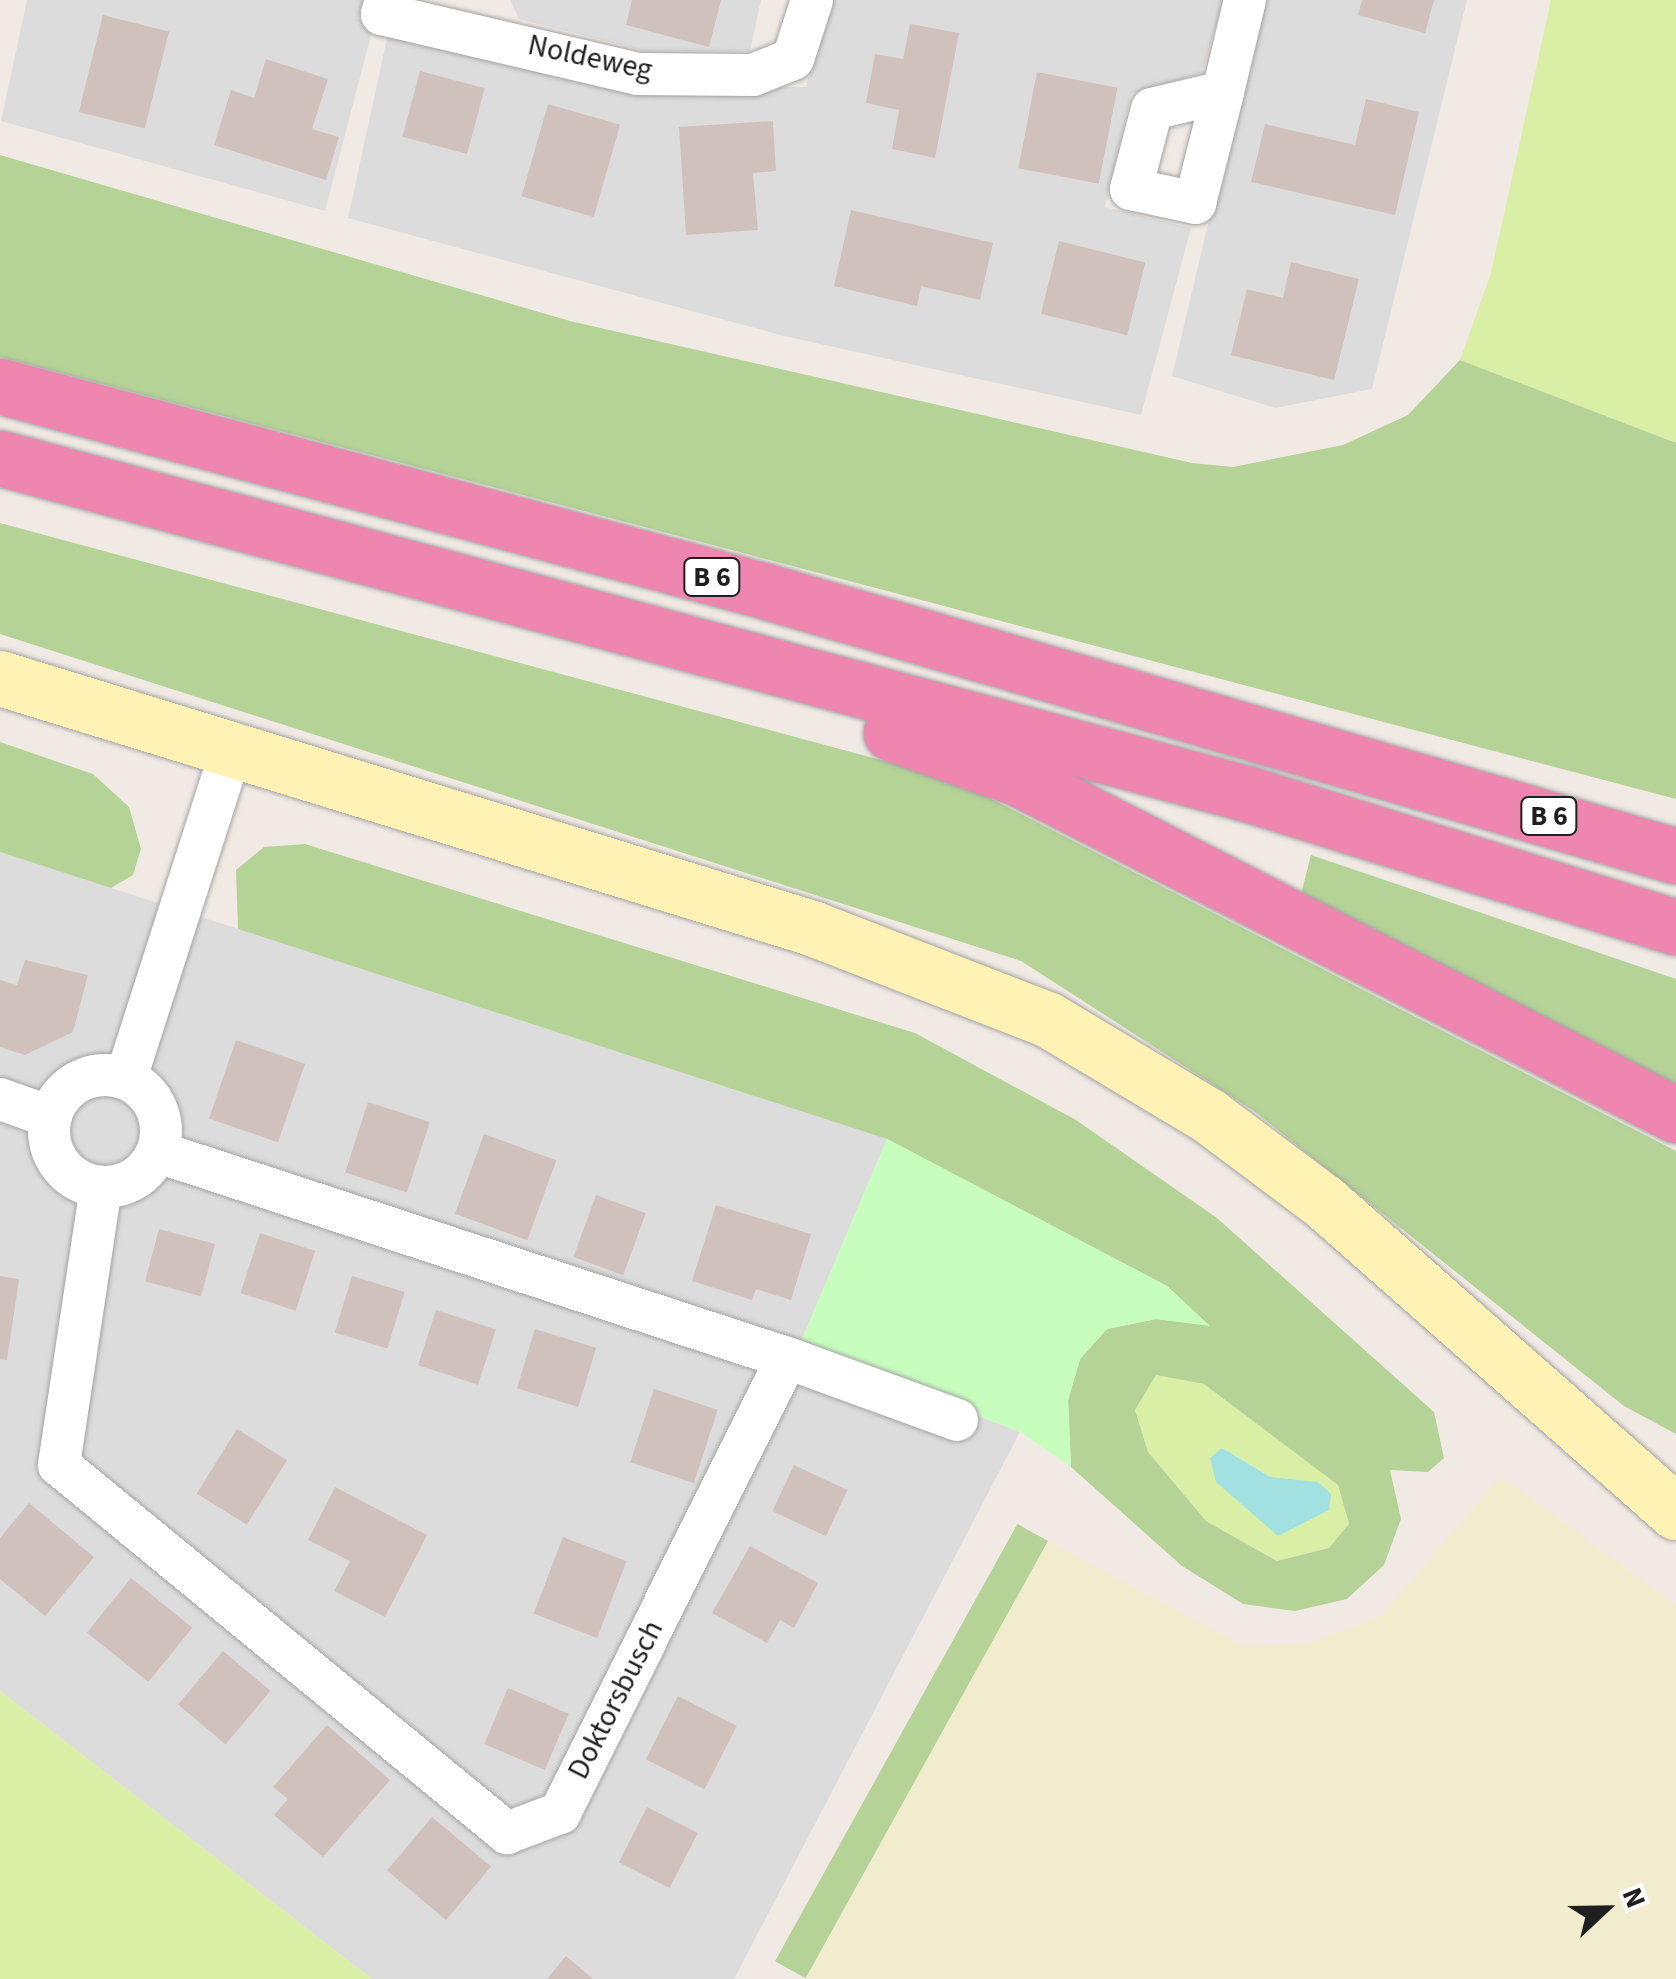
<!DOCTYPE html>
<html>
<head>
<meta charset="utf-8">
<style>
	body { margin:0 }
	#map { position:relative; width:1676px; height:1979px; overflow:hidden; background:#f1eae4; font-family:"Source Sans 3",sans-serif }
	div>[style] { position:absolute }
	.residential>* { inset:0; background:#dddcdc }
	.farmland>* { inset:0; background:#f1ecce }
	.grass>* { inset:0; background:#daefa6 }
	.forest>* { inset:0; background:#b5d396; transform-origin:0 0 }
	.park>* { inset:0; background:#c7febe }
	.water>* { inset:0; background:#a1e1e2 }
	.building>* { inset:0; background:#d1c1bd; transform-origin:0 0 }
	.roads { filter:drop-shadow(0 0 2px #a3a3a3) drop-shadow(0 0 2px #a3a3a3) }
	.street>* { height:42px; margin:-21px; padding:0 21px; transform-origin:21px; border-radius:21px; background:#fff }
	.street>.ring { margin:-21px; padding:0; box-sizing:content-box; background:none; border:42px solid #fff; border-radius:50% }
	.secondary>* { height:55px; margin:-27.5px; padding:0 27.5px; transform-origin:27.5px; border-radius:27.5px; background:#fff2b4 }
	.highway>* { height:55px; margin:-27.5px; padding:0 27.5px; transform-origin:27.5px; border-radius:27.5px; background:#ee86b0 }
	span { translate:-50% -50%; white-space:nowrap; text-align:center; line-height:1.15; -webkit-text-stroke:8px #fff; paint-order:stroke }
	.shield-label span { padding:2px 8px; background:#fff; border:2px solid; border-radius:8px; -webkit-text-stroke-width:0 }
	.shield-label { font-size:28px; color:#1f1f1f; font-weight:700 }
	.street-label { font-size:30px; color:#1f1f1f }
	.north { position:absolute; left:1556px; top:1859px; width:100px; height:100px; -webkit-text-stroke:8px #fff; paint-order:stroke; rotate:68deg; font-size:28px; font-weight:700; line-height:40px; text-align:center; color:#1f1f1f }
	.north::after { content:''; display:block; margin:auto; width:35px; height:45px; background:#1f1f1f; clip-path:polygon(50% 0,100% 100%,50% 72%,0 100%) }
</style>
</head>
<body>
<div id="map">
	<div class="residential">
		<i style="clip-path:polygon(27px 0,363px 0,358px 19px,374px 24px,325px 211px,1px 121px)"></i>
		<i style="clip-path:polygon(510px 0,761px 0,750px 51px,645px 51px,519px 19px)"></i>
		<i style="clip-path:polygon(827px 0,1223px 0,1202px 73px,1131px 94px,1105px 207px,1191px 228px,1141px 415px,784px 336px,348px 218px,389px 29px,638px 89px,806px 87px)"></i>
		<i style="clip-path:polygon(1261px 0,1467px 0,1372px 389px,1275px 408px,1172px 376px)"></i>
		<i style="clip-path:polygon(0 852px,887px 1139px,799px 1346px,1020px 1432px,734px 1979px,372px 1979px,0 1691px)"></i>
	</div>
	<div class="farmland">
		<i style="clip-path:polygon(1501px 1476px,1676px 1605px,1676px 1979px,806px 1979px,1048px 1541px,1243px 1646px,1308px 1643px,1381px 1616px)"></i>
	</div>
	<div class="grass">
		<i style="clip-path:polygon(1551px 0,1676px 0,1676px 443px,1460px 360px,1491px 273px)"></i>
		<i style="clip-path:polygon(evenodd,1156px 1375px,1204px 1384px,1338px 1485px,1349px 1525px,1329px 1548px,1277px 1561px,1206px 1521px,1148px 1452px,1135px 1410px,1156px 1375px,1222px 1448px,1270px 1477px,1299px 1485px,1217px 1482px,1222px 1448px)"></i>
		<i style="clip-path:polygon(0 1691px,372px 1979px,0 1979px)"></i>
	</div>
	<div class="forest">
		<i style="clip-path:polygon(0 155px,570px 321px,1192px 463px,1233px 467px,1343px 445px,1408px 415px,1460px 360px,1676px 443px,1676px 799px,0 357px)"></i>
		<i style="clip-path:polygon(0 523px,955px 780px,1676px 1151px,1676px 1434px,1624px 1406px,1254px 1111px,1021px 961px,0 634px)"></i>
		<i style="clip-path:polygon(0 742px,93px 774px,129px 807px,141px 849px,133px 875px,111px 888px,0 852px)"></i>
		<i style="clip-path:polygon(evenodd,305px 844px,915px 1033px,1076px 1120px,1217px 1218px,1434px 1412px,1444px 1458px,1428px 1472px,1390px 1470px,1401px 1519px,1384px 1565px,1347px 1599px,1295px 1611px,1243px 1604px,1182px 1566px,1071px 1467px,1068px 1400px,1080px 1359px,1107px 1329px,1156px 1319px,1208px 1325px,1167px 1286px,887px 1139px,238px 929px,236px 870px,264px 847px,305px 844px,1156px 1375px,1204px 1384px,1338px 1485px,1349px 1524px,1329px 1548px,1277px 1561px,1206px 1521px,1148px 1452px,1135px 1410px,1156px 1375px)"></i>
		<i style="clip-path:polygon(1311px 855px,1676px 979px,1676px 1089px,1301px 894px)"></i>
		<i style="left:1048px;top:1541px;width:500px;height:35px;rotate:119deg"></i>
	</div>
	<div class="park">
		<i style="clip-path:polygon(887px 1139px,1167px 1286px,1210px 1326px,1156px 1319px,1107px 1329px,1080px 1359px,1068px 1400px,1071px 1467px,1020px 1432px,799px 1346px)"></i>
	</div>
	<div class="water">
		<i style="clip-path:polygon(1222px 1448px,1270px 1477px,1318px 1482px,1331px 1494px,1329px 1510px,1278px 1536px,1216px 1482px,1210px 1458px)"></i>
	</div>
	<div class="building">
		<i style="clip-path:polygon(632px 0,721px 0,709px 47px,626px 25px)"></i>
		<i style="clip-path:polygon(1362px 0,1434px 0,1425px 33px,1358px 15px)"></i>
		<i style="left:103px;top:15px;width:68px;height:100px;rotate:14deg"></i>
		<i style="clip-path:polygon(910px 24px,959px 33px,935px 158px,892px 149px,899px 110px,866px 103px,875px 54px,903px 59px)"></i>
		<i style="clip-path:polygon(266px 59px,328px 79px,312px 129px,339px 137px,326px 180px,214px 145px,231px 90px,254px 98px)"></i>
		<i style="left:420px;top:71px;width:67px;height:68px;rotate:15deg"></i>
		<i style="left:1037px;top:72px;width:82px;height:98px;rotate:11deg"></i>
		<i style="clip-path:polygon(1366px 99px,1419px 112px,1395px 215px,1251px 182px,1265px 124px,1355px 145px)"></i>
		<i style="left:548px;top:104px;width:75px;height:96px;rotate:16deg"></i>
		<i style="clip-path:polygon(773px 121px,776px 171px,753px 173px,758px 230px,686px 235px,679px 127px)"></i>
		<i style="clip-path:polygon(851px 210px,993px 243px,980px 300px,921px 286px,917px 306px,834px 286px)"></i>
		<i style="left:1059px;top:241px;width:89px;height:75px;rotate:14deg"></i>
		<i style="clip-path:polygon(1291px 262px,1359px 279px,1334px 380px,1231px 355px,1247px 289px,1283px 298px)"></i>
		<i style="clip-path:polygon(25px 960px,88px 975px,73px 1032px,25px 1055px,0 1047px,0 980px,17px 985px)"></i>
		<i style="left:236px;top:1040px;width:73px;height:83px;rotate:19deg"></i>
		<i style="left:368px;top:1102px;width:65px;height:74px;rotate:18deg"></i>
		<i style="left:484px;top:1134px;width:77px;height:85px;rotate:20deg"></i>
		<i style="left:596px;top:1195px;width:53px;height:66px;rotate:20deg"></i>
		<i style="clip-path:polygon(716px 1205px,811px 1234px,791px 1300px,756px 1289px,752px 1300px,692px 1281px)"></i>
		<i style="left:159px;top:1229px;width:58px;height:54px;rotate:15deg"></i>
		<i style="left:260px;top:1233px;width:58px;height:63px;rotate:18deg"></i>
		<i style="clip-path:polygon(0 1276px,19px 1279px,7px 1360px,0 1359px)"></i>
		<i style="left:352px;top:1276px;width:55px;height:59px;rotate:17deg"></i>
		<i style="left:436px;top:1310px;width:63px;height:58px;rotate:18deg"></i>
		<i style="left:535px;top:1329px;width:64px;height:62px;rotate:17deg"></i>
		<i style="left:654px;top:1389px;width:67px;height:77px;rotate:18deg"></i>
		<i style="left:237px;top:1429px;width:59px;height:76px;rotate:32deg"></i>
		<i style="left:794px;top:1465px;width:59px;height:51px;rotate:25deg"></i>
		<i style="clip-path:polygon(335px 1487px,427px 1535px,385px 1617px,334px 1591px,350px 1561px,308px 1540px)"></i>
		<i style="clip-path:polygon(29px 1503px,94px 1557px,45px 1616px,0 1579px,0 1538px)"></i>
		<i style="left:563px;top:1537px;width:68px;height:82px;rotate:21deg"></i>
		<i style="clip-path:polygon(750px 1546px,818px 1583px,794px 1628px,780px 1620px,767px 1643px,712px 1613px)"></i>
		<i style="left:131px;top:1578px;width:79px;height:70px;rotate:39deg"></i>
		<i style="left:223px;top:1651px;width:62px;height:70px;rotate:40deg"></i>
		<i style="left:508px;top:1688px;width:66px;height:61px;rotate:23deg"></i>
		<i style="left:678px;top:1696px;width:66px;height:71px;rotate:27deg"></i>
		<i style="clip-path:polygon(327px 1725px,390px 1780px,323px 1857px,274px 1815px,288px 1799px,273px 1787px)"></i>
		<i style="left:647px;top:1807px;width:57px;height:62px;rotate:27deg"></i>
		<i style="left:432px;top:1817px;width:77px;height:70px;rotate:40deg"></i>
		<i style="clip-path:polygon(566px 1956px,593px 1979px,547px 1979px)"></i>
	</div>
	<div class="roads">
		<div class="street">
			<i style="left:386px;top:0;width:15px;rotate:106deg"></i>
			<i style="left:382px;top:14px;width:263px;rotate:13.2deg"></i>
			<i style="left:638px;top:74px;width:115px;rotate:0.5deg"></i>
			<i style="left:753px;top:75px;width:43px;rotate:-21.8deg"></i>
			<i style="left:793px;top:59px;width:62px;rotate:-72.1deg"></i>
			<i style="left:1223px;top:92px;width:73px;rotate:166.5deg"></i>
			<i style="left:1152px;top:109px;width:83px;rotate:104.7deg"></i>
			<i style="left:1131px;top:189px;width:66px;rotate:12.3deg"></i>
			<i style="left:1195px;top:203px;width:114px;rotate:-75.8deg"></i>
			<i style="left:1223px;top:92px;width:95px;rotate:-76.6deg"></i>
			<i class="ring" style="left:49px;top:1075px;width:70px;height:70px"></i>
			<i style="left:126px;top:1078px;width:339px;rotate:-72.2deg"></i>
			<i style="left:0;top:1099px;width:54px;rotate:19.4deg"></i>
			<i style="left:101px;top:1187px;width:281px;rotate:98.6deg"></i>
			<i style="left:59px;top:1465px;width:580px;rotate:39.4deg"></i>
			<i style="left:507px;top:1833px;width:57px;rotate:-20.7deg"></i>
			<i style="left:560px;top:1813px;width:508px;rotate:-63.49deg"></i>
			<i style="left:787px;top:1358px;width:662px;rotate:-161.87deg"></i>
			<i style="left:787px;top:1358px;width:181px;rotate:20deg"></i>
		</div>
		<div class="secondary">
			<i style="left:0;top:678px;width:850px;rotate:17.11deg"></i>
			<i style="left:812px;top:928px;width:252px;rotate:21.2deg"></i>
			<i style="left:1047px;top:1019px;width:189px;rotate:30.9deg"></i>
			<i style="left:1209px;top:1116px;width:144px;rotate:36.8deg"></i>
			<i style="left:1324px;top:1202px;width:469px;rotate:41.4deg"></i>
		</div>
		<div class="highway">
			<i style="left:0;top:386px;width:792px;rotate:15deg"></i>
			<i style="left:765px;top:591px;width:949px;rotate:16.22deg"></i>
			<i style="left:0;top:458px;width:1292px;rotate:15.07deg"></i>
			<i style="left:1248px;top:794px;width:448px;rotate:17.3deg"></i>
			<i style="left:891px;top:733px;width:137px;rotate:19.6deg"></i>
			<i style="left:1020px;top:779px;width:737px;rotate:27.12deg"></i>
		</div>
	</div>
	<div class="shield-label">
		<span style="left:712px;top:577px">B 6</span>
		<span style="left:1549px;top:816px">B 6</span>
	</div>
	<div class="street-label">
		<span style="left:590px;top:58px;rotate:12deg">Noldeweg</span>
		<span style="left:616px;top:1700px;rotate:-63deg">Doktorsbusch</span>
	</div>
	<div class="north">N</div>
</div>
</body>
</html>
